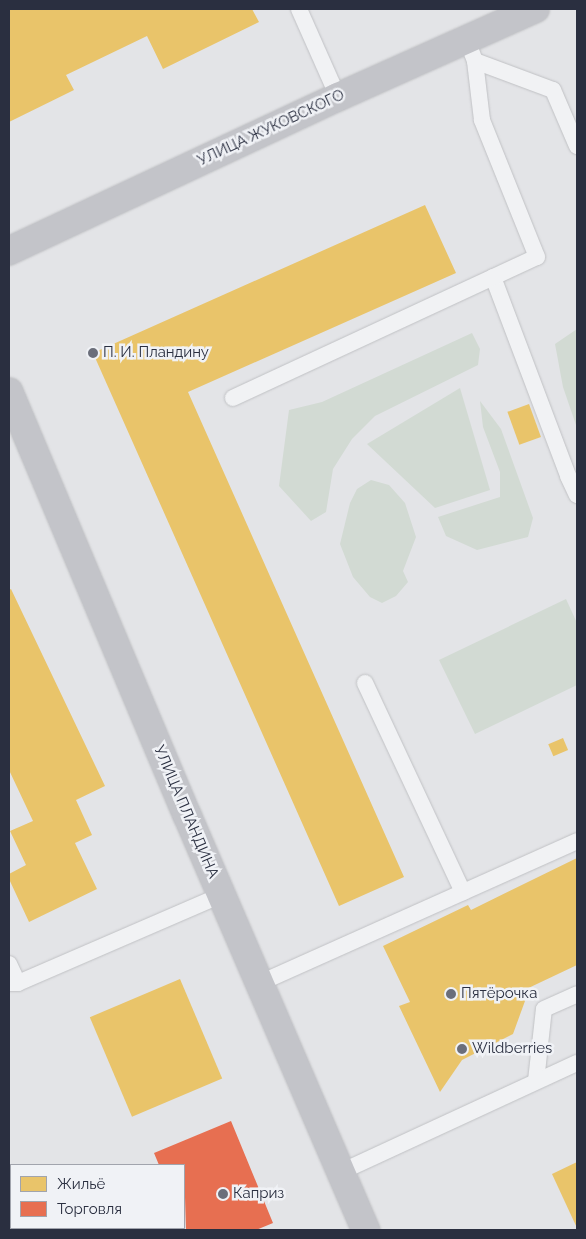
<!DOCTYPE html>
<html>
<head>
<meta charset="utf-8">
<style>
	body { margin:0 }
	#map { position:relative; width:586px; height:1239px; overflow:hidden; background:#e3e4e7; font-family:Raleway,sans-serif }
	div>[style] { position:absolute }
	.green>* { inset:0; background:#d2dad3 }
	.water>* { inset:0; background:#b3bcd1 }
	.homes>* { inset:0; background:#e9c46a; transform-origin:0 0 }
	.shops>* { inset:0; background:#e76f51 }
	.roads { filter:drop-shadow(0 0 1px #c0c1c4) drop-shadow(0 0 1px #c0c1c4) }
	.lane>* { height:16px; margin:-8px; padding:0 8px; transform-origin:8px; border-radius:8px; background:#f1f2f4 }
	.secondary>* { height:28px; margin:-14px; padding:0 14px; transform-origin:14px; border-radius:14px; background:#c3c4c9 }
	.dots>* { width:14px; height:14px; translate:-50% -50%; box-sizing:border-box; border:2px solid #f0f2f6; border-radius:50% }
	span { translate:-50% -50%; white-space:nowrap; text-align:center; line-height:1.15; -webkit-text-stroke:5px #f0f2f6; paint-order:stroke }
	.street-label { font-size:15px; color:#2a2f40 }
	.poi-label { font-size:15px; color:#2a2f40 }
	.left { translate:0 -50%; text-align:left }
	.frame { position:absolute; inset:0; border:10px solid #2a2f40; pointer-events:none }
	.legend { position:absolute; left:10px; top:1164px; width:175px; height:65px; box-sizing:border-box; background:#f0f2f6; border:1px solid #a1a4ad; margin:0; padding:6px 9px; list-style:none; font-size:15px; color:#2a2f40 }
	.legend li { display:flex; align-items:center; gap:10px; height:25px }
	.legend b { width:25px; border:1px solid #a1a4ad }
</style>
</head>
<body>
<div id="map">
	<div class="green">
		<i style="clip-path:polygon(577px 329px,577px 428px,563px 387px,555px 344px)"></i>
		<i style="clip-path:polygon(472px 333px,480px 349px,478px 365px,375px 416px,352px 439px,333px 469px,326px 512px,311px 521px,279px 486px,289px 410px,322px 402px)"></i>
		<i style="clip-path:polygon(460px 388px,490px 490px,435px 508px,367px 444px)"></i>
		<i style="clip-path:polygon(480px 401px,501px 429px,533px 518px,528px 537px,477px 550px,446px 536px,438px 517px,500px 497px,500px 472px,483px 427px)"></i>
		<i style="clip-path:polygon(371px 480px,389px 485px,405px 503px,416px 537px,403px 571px,408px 582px,396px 596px,382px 603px,370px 597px,353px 577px,340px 544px,350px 503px,357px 489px)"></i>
		<i style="clip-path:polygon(566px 599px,577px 623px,577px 685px,475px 734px,439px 660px)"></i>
	</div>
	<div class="water">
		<i style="clip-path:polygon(9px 1171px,11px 1175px,11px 1228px,42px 1228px,43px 1230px,9px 1230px)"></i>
	</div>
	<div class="homes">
		<i style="clip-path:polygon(9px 9px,252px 9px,259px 22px,163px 69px,147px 36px,66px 75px,74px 90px,9px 122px)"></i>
		<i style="clip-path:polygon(425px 205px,456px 273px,188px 392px,404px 877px,339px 906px,93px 353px)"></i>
		<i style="left:529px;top:404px;width:35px;height:23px;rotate:70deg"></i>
		<i style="clip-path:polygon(11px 589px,105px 786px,76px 800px,92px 835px,75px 843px,97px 889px,29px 922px,9px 879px,9px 874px,26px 865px,10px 831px,33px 821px,9px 770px,9px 590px)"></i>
		<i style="left:563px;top:738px;width:13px;height:16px;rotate:67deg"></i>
		<i style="clip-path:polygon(577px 858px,577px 965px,520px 992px,525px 1001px,513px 1034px,462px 1060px,440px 1092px,399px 1006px,410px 1002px,383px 946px,468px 905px,471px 910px)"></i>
		<i style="left:180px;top:979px;width:108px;height:98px;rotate:67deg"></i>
		<i style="clip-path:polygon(577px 1162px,577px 1228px,552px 1174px)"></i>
	</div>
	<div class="shops">
		<i style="clip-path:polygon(231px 1121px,273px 1223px,256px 1230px,186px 1230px,184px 1165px,159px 1165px,154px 1153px)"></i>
	</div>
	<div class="roads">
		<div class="lane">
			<i style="left:299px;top:9px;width:96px;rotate:66.1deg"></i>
			<i style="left:475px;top:61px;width:83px;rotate:20.4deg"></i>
			<i style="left:553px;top:90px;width:61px;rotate:66.8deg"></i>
			<i style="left:493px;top:277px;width:213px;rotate:69.3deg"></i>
			<i style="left:568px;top:476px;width:21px;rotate:65deg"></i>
			<i style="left:233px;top:398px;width:335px;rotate:-24.9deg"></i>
			<i style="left:537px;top:257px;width:148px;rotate:-111.9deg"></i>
			<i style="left:482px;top:120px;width:59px;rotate:-96.8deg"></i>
			<i style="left:475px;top:61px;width:22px;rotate:-111deg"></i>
			<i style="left:365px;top:683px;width:231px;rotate:64.9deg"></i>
			<i style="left:9px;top:964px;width:21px;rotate:65deg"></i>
			<i style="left:9px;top:983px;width:9px"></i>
			<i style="left:18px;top:983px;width:221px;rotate:-23.4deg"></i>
			<i style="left:260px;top:983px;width:347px;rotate:-24.1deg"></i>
			<i style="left:536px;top:1081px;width:72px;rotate:-83.7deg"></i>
			<i style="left:544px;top:1009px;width:36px;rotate:-24deg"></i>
			<i style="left:341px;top:1172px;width:260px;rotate:-24.8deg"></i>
		</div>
		<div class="secondary">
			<i style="left:9px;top:251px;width:363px;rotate:-25.1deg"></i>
			<i style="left:338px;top:97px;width:216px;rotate:-24.1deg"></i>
			<i style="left:9px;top:392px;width:459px;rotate:67.2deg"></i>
			<i style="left:187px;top:815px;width:452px;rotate:66.7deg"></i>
		</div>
	</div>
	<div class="dots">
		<i style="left:93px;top:353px;background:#6b6e7a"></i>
		<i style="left:451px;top:994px;background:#6b6e7a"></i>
		<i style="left:462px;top:1049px;background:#6b6e7a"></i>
		<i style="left:223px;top:1194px;background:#6b6e7a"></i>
	</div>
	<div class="street-label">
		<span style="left:271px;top:128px;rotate:-25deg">УЛИЦА ЖУКОВСКОГО</span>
		<span style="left:186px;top:812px;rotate:67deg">УЛИЦА ПЛАНДИНА</span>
	</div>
	<div class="poi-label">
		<span class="left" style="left:103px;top:353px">П. И. Пландину</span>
		<span class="left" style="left:461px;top:994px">Пятёрочка</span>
		<span class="left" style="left:472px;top:1049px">Wildberries</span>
		<span class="left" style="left:233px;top:1194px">Каприз</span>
	</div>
	<div class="frame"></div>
	<ul class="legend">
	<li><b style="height:14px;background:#e9c46a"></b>Жильё</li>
	<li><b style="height:14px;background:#e76f51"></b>Торговля</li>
	</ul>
</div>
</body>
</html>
